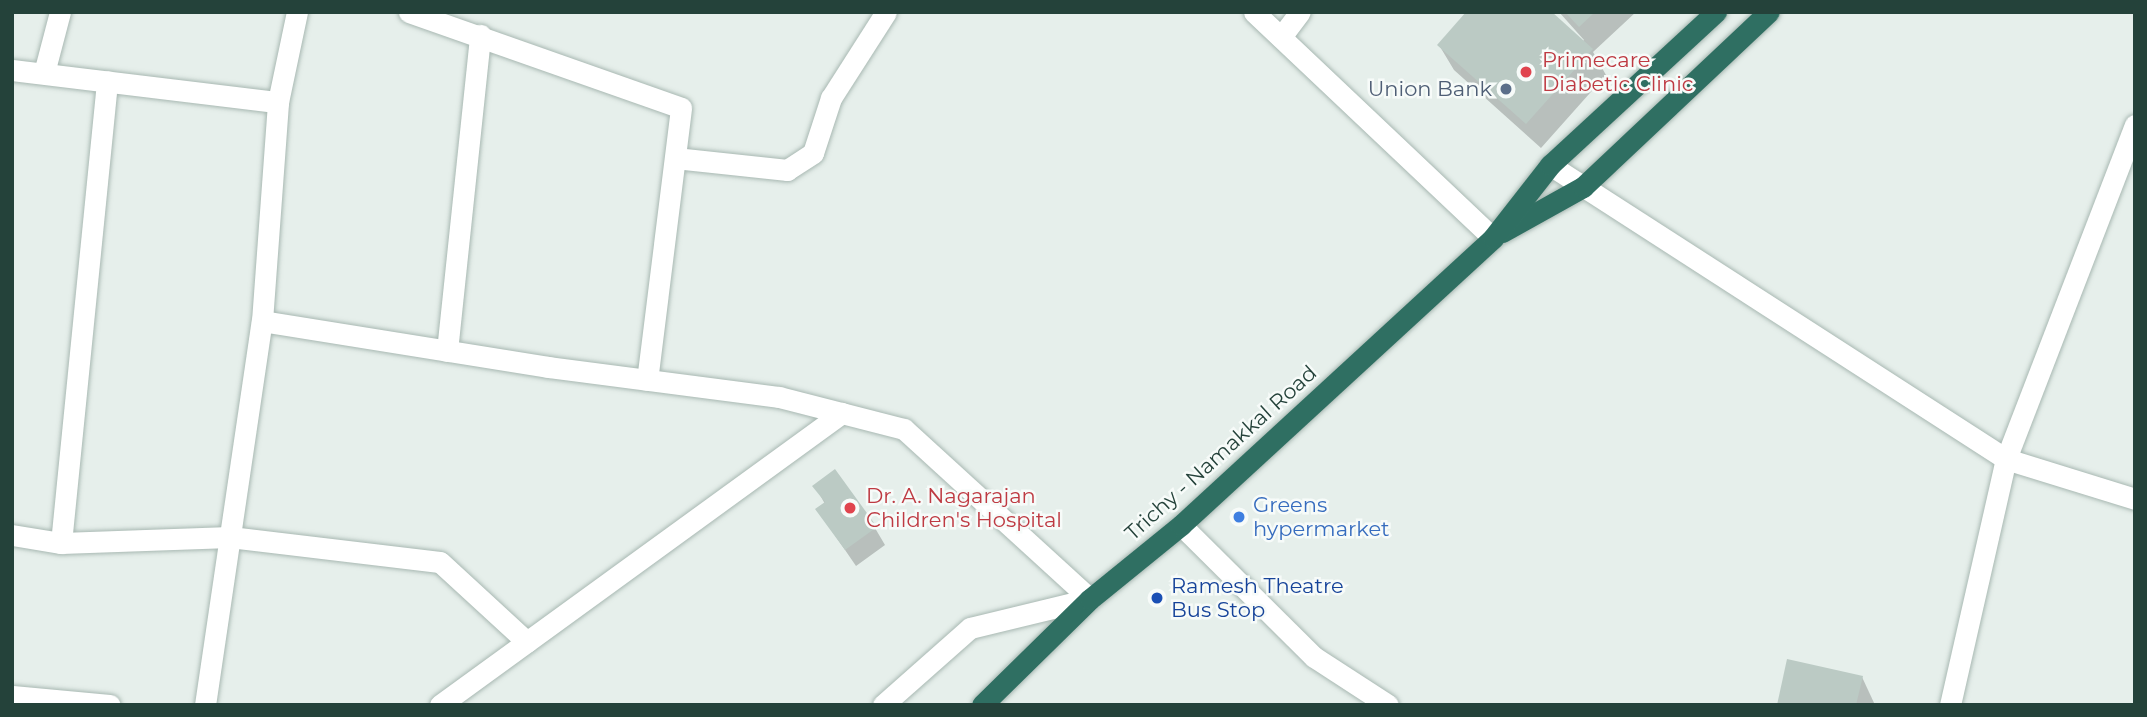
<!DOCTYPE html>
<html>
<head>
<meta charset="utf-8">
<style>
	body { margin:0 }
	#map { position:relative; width:2147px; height:717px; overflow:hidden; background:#e6efeb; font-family:Montserrat,sans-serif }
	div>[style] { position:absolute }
	.shadow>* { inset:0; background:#0003 }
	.building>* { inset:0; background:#bbcac4 }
	.roads { filter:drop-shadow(0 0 2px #a8b8b2) drop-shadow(0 0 2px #a8b8b2) }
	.minor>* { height:21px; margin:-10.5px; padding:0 10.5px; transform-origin:10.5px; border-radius:10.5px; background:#fff }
	.highway>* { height:21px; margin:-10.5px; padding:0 10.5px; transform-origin:10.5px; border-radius:10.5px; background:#2f6f62 }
	.dots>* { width:19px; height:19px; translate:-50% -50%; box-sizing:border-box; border:4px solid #f7fbf9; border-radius:50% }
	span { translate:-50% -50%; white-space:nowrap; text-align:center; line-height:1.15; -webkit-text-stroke:5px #f7fbf9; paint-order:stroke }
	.health-label { font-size:21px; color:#be3a42 }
	.left { translate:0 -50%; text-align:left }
	.service-label { font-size:21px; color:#4e5e75 }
	.right { translate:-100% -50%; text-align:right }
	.street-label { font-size:21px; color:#24423a }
	.shop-label { font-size:21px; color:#366cbe }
	.transit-label { font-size:21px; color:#164399 }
	.frame { position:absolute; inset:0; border:14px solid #24423a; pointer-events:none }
</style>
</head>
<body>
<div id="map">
	<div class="shadow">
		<i style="clip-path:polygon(1559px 12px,1636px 12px,1593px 52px,1606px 75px,1541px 148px,1454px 70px,1439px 45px,1582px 42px,1584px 40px)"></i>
		<i style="clip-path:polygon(815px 486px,875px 528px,885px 545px,856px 566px,817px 509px,825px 504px)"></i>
		<i style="clip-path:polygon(1862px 677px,1875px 705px,1778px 705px)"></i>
	</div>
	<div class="building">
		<i style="clip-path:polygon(1466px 12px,1552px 12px,1593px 49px,1526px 124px,1437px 45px)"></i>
		<i style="clip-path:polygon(1565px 12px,1595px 12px,1579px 27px)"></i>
		<i style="clip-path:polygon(835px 469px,877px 527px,845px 550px,815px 509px,825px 502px,812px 486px)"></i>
		<i style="clip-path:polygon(1787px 659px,1863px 676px,1856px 705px,1777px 705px)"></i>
	</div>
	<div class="roads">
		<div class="minor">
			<i style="left:409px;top:12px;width:288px;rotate:19.4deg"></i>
			<i style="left:681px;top:108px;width:274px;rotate:97.1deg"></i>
			<i style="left:1254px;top:12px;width:329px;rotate:43.4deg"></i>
			<i style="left:1281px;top:37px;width:31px;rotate:-53deg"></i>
			<i style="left:12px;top:70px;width:268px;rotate:6.9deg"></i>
			<i style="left:44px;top:73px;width:63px;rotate:-75.3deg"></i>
			<i style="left:675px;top:158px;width:113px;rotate:6.1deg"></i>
			<i style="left:787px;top:170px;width:31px;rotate:-33deg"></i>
			<i style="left:813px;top:153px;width:58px;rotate:-71.9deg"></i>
			<i style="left:831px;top:98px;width:102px;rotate:-57.4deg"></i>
			<i style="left:1550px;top:165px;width:543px;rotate:32.81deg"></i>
			<i style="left:2006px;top:459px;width:135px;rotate:17.2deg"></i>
			<i style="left:262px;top:321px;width:290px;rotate:9.1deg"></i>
			<i style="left:548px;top:367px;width:233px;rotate:7.4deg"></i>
			<i style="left:779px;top:397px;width:129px;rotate:14.4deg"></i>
			<i style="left:904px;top:429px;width:252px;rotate:42.4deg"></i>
			<i style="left:447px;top:351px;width:318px;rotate:-84deg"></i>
			<i style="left:1181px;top:525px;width:187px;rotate:44.8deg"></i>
			<i style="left:1314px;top:657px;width:88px;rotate:33deg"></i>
			<i style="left:12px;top:535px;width:50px;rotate:9.3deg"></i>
			<i style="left:61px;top:543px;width:169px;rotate:-2deg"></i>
			<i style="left:230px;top:537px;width:211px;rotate:6.8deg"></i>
			<i style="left:440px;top:562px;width:118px;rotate:42.6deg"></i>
			<i style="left:61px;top:543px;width:464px;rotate:-84.3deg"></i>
			<i style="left:12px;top:696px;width:98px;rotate:5.2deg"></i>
			<i style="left:205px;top:705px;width:388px;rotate:-81.6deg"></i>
			<i style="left:262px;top:321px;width:220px;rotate:-85.8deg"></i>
			<i style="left:278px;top:102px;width:92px;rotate:-78.1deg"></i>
			<i style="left:440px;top:705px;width:497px;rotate:-36deg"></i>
			<i style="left:883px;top:705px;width:116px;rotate:-41.5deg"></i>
			<i style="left:970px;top:628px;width:123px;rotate:-13.6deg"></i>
			<i style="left:1950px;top:705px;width:252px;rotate:-77.2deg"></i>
			<i style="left:2006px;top:459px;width:358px;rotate:-68.9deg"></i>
		</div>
		<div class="highway">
			<i style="left:1502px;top:232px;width:93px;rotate:-29.1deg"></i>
			<i style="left:1583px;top:187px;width:255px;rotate:-43.3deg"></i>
			<i style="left:982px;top:705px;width:151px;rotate:-44.5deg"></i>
			<i style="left:1090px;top:599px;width:117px;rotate:-39.1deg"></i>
			<i style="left:1181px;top:525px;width:424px;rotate:-42.6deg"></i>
			<i style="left:1493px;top:238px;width:93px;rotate:-52deg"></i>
			<i style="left:1550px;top:165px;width:226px;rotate:-42.7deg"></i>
		</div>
	</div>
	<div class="dots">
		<i style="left:1526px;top:72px;background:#e0444e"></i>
		<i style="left:1506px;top:89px;background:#5c6f8a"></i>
		<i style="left:850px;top:508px;background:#e0444e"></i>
		<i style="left:1239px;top:517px;background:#3f7fe0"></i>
		<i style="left:1157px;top:598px;background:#1a4fb4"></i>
	</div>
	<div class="health-label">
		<span class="left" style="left:1542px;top:72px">Primecare<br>Diabetic Clinic</span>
		<span class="left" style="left:866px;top:508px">Dr. A. Nagarajan<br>Children's Hospital</span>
	</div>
	<div class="service-label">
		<span class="right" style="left:1492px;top:89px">Union Bank</span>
	</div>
	<div class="street-label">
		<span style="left:1221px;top:453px;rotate:-42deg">Trichy - Namakkal Road</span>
	</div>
	<div class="shop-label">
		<span class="left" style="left:1253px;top:517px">Greens<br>hypermarket</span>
	</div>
	<div class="transit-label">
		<span class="left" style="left:1171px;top:598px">Ramesh Theatre<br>Bus Stop</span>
	</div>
	<div class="frame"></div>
</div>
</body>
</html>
